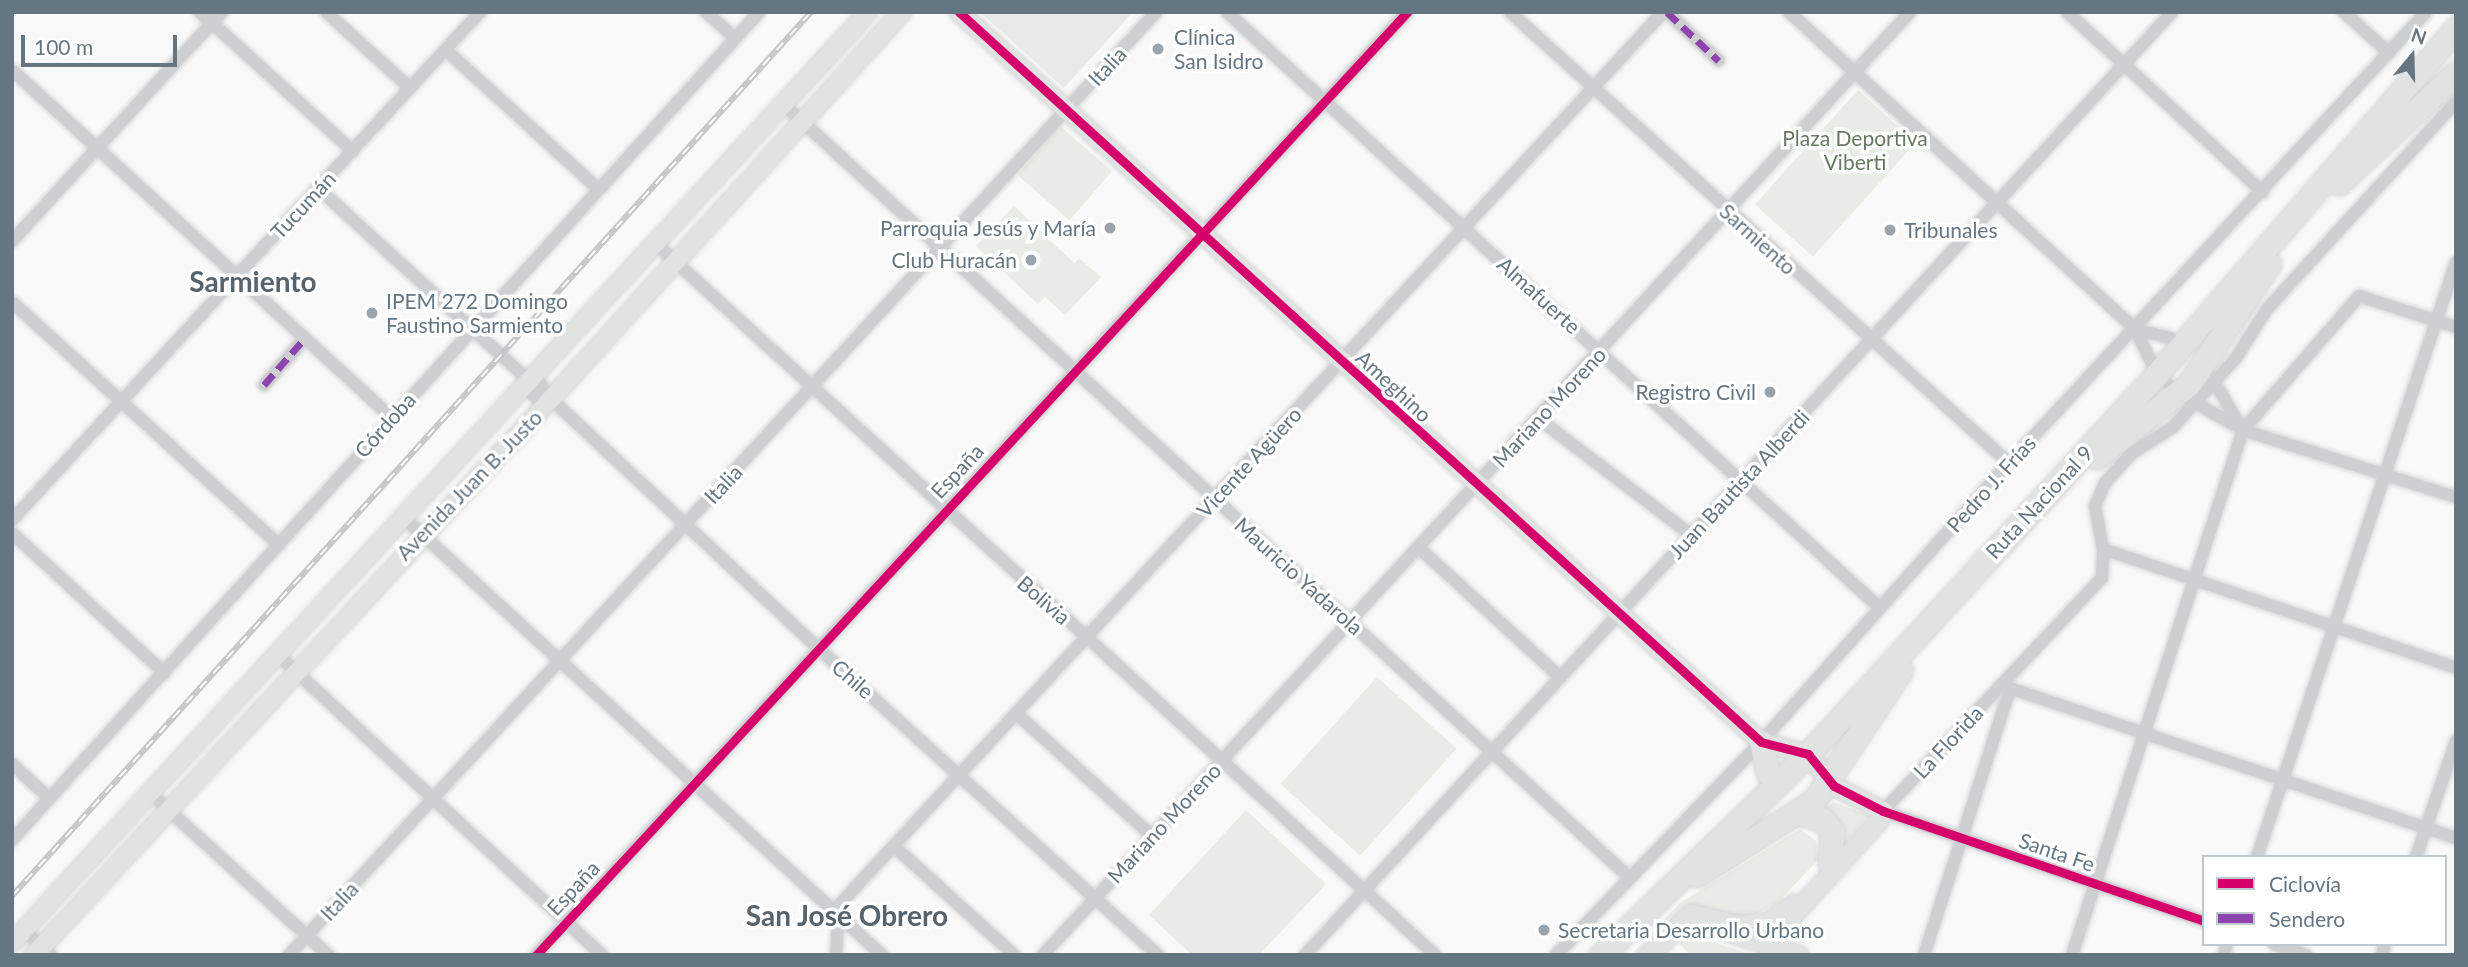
<!DOCTYPE html>
<html>
<head>
<meta charset="utf-8">
<style>
	body { margin:0 }
	#map { position:relative; width:2468px; height:967px; overflow:hidden; background:#f9f9f9; font-family:Lato,sans-serif }
	div>[style] { position:absolute }
	.built>* { inset:0; background:#e8e9e9 }
	.green>* { inset:0; background:#e8ebe6; transform-origin:0 0 }
	.roads { filter:drop-shadow(0 0 2px #d5d6d7) drop-shadow(0 0 2px #d5d6d7) }
	.street>* { height:12px; margin:-6px; padding:0 6px; transform-origin:6px; border-radius:6px; background:#cecfd0 }
	.secondary>* { height:18px; margin:-9px; padding:0 9px; transform-origin:9px; border-radius:9px; background:#e1e2e2 }
	.highway>* { height:23px; margin:-11.5px; padding:0 11.5px; transform-origin:11.5px; border-radius:11.5px; background:#e1e2e2 }
	.rail>* { height:6px; margin-top:-3px; transform-origin:0; background:repeating-linear-gradient(90deg,#fff 0 10px,#c3c5c6 0 20px); box-sizing:border-box; border-block:2px solid #c3c5c6 }
	.quiet>* { height:7px; margin-top:-3.5px; transform-origin:0; background:repeating-linear-gradient(90deg,#8e44ad 0 14px,transparent 0 21px) }
	.cycleway>* { height:9px; margin:-4.5px; padding:0 4.5px; transform-origin:4.5px; border-radius:4.5px; background:#d6006c }
	.dots>* { width:19px; height:19px; translate:-50% -50%; box-sizing:border-box; border:4px solid #fff; border-radius:50% }
	span { translate:-50% -50%; white-space:nowrap; text-align:center; line-height:1.15; -webkit-text-stroke:7px #fff; paint-order:stroke }
	.poi-label { font-size:21px; color:#657683 }
	.left { translate:0 -50%; text-align:left }
	.right { translate:-100% -50%; text-align:right }
	.street-label { font-size:21px; color:#657683 }
	.park-label { font-size:21px; color:#687a64 }
	.district-label { font-size:28px; color:#57646e; font-weight:700 }
	.frame { position:absolute; inset:0; border:14px solid #657683; pointer-events:none }
	.legend { position:absolute; left:2202px; top:855px; width:245px; height:91px; box-sizing:border-box; background:#fff; border:2px solid #c1c8cd; margin:0; padding:9px 12px; list-style:none; font-size:21px; color:#657683 }
	.legend li { display:flex; align-items:center; gap:14px; height:35px }
	.legend b { width:35px; border:2px solid #c1c8cd }
	.north { position:absolute; left:2377px; top:21px; width:70px; height:70px; -webkit-text-stroke:5px #fff; paint-order:stroke; rotate:19deg; font-size:19px; font-weight:700; line-height:28px; text-align:center; color:#657683 }
	.north::after { content:''; display:block; margin:auto; width:24px; height:32px; background:#657683; clip-path:polygon(50% 0,100% 100%,50% 72%,0 100%) }
	.scale { position:absolute; left:21px; top:35px; width:156px; height:32px; box-sizing:border-box; border:4px solid #657683; border-top:0; padding-left:9px; font-size:21px; line-height:24px; white-space:nowrap; color:#657683; -webkit-text-stroke:5px #fff; paint-order:stroke }
</style>
</head>
<body>
<div id="map">
	<div class="built">
		<i style="clip-path:polygon(980px 12px,1133px 12px,1064px 88px)"></i>
	</div>
	<div class="green">
		<i style="left:1858px;top:90px;width:78px;height:154px;rotate:42deg"></i>
		<i style="left:1060px;top:126px;width:69px;height:65px;rotate:41deg"></i>
		<i style="clip-path:polygon(1014px 206px,1074px 263px,1079px 258px,1101px 277px,1065px 315px,1045px 297px,1038px 304px,976px 246px)"></i>
		<i style="left:1377px;top:677px;width:107px;height:144px;rotate:42deg"></i>
		<i style="clip-path:polygon(1833px 802px,1869px 815px,1843px 845px,1824px 812px)"></i>
		<i style="clip-path:polygon(1246px 810px,1326px 884px,1259px 955px,1192px 955px,1149px 915px)"></i>
		<i style="clip-path:polygon(1800px 829px,1816px 841px,1819px 859px,1776px 904px,1743px 921px,1699px 906px,1682px 911px,1640px 955px,1631px 955px,1680px 903px)"></i>
		<i style="clip-path:polygon(1686px 933px,1752px 955px,1691px 955px,1677px 942px)"></i>
	</div>
	<div class="roads">
		<div class="street">
			<i style="left:200px;top:12px;width:207px;rotate:42.3deg"></i>
			<i style="left:326px;top:12px;width:113px;rotate:42.1deg"></i>
			<i style="left:706px;top:12px;width:39px;rotate:42deg"></i>
			<i style="left:1227px;top:12px;width:884px;rotate:42.39deg"></i>
			<i style="left:1510px;top:12px;width:673px;rotate:42.11deg"></i>
			<i style="left:1667px;top:12px;width:71px;rotate:43.3deg"></i>
			<i style="left:1789px;top:12px;width:469px;rotate:42.5deg"></i>
			<i style="left:2135px;top:329px;width:50px;rotate:63.9deg"></i>
			<i style="left:2157px;top:374px;width:28px;rotate:42deg"></i>
			<i style="left:2178px;top:393px;width:75px;rotate:29.6deg"></i>
			<i style="left:2243px;top:430px;width:223px;rotate:17.5deg"></i>
			<i style="left:2067px;top:12px;width:266px;rotate:42.6deg"></i>
			<i style="left:2344px;top:12px;width:61px;rotate:42.3deg"></i>
			<i style="left:446px;top:50px;width:205px;rotate:42.4deg"></i>
			<i style="left:12px;top:70px;width:514px;rotate:42.48deg"></i>
			<i style="left:783px;top:104px;width:1147px;rotate:42.42deg"></i>
			<i style="left:318px;top:188px;width:286px;rotate:42.4deg"></i>
			<i style="left:529px;top:381px;width:10px;rotate:6deg"></i>
			<i style="left:539px;top:382px;width:21px;rotate:55deg"></i>
			<i style="left:551px;top:399px;width:365px;rotate:43deg"></i>
			<i style="left:818px;top:648px;width:458px;rotate:42.1deg"></i>
			<i style="left:12px;top:241px;width:311px;rotate:-47.5deg"></i>
			<i style="left:655px;top:243px;width:1056px;rotate:42.39deg"></i>
			<i style="left:12px;top:302px;width:361px;rotate:42.3deg"></i>
			<i style="left:2135px;top:329px;width:36px;rotate:14deg"></i>
			<i style="left:2211px;top:376px;width:61px;rotate:59.7deg"></i>
			<i style="left:529px;top:381px;width:9px;rotate:96deg"></i>
			<i style="left:528px;top:390px;width:16px;rotate:43deg"></i>
			<i style="left:540px;top:401px;width:11px;rotate:-10deg"></i>
			<i style="left:264px;top:385px;width:62px;rotate:-48.9deg"></i>
			<i style="left:1539px;top:419px;width:191px;rotate:37.3deg"></i>
			<i style="left:403px;top:517px;width:649px;rotate:42.44deg"></i>
			<i style="left:12px;top:520px;width:691px;rotate:-47.35deg"></i>
			<i style="left:12px;top:533px;width:207px;rotate:42.6deg"></i>
			<i style="left:1418px;top:547px;width:193px;rotate:42.5deg"></i>
			<i style="left:2103px;top:549px;width:373px;rotate:18.6deg"></i>
			<i style="left:277px;top:654px;width:443px;rotate:42.8deg"></i>
			<i style="left:2001px;top:685px;width:480px;rotate:18.6deg"></i>
			<i style="left:1017px;top:714px;width:182px;rotate:42.1deg"></i>
			<i style="left:12px;top:764px;width:50px;rotate:42.6deg"></i>
			<i style="left:150px;top:793px;width:241px;rotate:42.3deg"></i>
			<i style="left:12px;top:840px;width:1115px;rotate:-47.94deg"></i>
			<i style="left:895px;top:847px;width:161px;rotate:42.2deg"></i>
			<i style="left:2257px;top:857px;width:627px;rotate:-71.51deg"></i>
			<i style="left:2416px;top:857px;width:123px;rotate:-71deg"></i>
			<i style="left:2204px;top:921px;width:339px;rotate:-161.1deg"></i>
			<i style="left:1883px;top:811px;width:320px;rotate:-46.8deg"></i>
			<i style="left:2102px;top:578px;width:29px;rotate:-88deg"></i>
			<i style="left:2103px;top:549px;width:44px;rotate:-100.5deg"></i>
			<i style="left:2095px;top:506px;width:25px;rotate:-67deg"></i>
			<i style="left:2105px;top:483px;width:39px;rotate:-48deg"></i>
			<i style="left:2131px;top:454px;width:50px;rotate:-32.7deg"></i>
			<i style="left:2173px;top:427px;width:93px;rotate:-47.6deg"></i>
			<i style="left:2236px;top:358px;width:58px;rotate:-57.7deg"></i>
			<i style="left:2267px;top:309px;width:280px;rotate:-47.6deg"></i>
			<i style="left:24px;top:930px;width:37px;rotate:43deg"></i>
			<i style="left:2274px;top:944px;width:34px;rotate:19deg"></i>
			<i style="left:289px;top:955px;width:1281px;rotate:-47.4deg"></i>
			<i style="left:536px;top:955px;width:1284px;rotate:-47.27deg"></i>
			<i style="left:836px;top:955px;width:50px;rotate:-86.6deg"></i>
			<i style="left:839px;top:905px;width:1215px;rotate:-47.3deg"></i>
			<i style="left:1043px;top:955px;width:1281px;rotate:-47.4deg"></i>
			<i style="left:1305px;top:955px;width:1281px;rotate:-47.4deg"></i>
			<i style="left:1556px;top:955px;width:296px;rotate:-46.1deg"></i>
			<i style="left:1761px;top:742px;width:373px;rotate:-48.4deg"></i>
			<i style="left:2009px;top:463px;width:614px;rotate:-47.24deg"></i>
			<i style="left:1924px;top:955px;width:280px;rotate:-72.1deg"></i>
			<i style="left:2072px;top:955px;width:552px;rotate:-71.96deg"></i>
			<i style="left:2243px;top:430px;width:177px;rotate:-49.1deg"></i>
			<i style="left:2359px;top:296px;width:102px;rotate:17.7deg"></i>
			<i style="left:2224px;top:955px;width:11px;rotate:-75deg"></i>
			<i style="left:2382px;top:955px;width:11px;rotate:-75deg"></i>
		</div>
		<div class="secondary">
			<i style="left:959px;top:12px;width:1084px;rotate:42.31deg"></i>
			<i style="left:1761px;top:742px;width:49px;rotate:14.3deg"></i>
			<i style="left:1808px;top:754px;width:41px;rotate:50.9deg"></i>
			<i style="left:1834px;top:786px;width:55px;rotate:27deg"></i>
			<i style="left:1770px;top:921px;width:29px;rotate:-36deg"></i>
			<i style="left:1725px;top:931px;width:78px;rotate:18deg"></i>
			<i style="left:1779px;top:931px;width:149px;rotate:-47.7deg"></i>
			<i style="left:1879px;top:821px;width:11px;rotate:-68deg"></i>
			<i style="left:12px;top:943px;width:1265px;rotate:-47.4deg"></i>
			<i style="left:34px;top:955px;width:759px;rotate:-47.08deg"></i>
			<i style="left:551px;top:399px;width:522px;rotate:-47.79deg"></i>
			<i style="left:1650px;top:955px;width:59px;rotate:-44.3deg"></i>
			<i style="left:1692px;top:914px;width:47px;rotate:13.4deg"></i>
			<i style="left:1738px;top:925px;width:22px;rotate:-5deg"></i>
		</div>
		<div class="highway">
			<i style="left:2339px;top:183px;width:161px;rotate:-43.2deg"></i>
			<i style="left:2097px;top:457px;width:119px;rotate:-38.5deg"></i>
			<i style="left:2190px;top:383px;width:143px;rotate:-56.4deg"></i>
			<i style="left:1761px;top:742px;width:32px;rotate:77deg"></i>
			<i style="left:1799px;top:813px;width:24px;rotate:15deg"></i>
			<i style="left:1822px;top:819px;width:16px;rotate:50deg"></i>
			<i style="left:1832px;top:831px;width:31px;rotate:94deg"></i>
			<i style="left:1697px;top:875px;width:138px;rotate:-32.3deg"></i>
			<i style="left:1814px;top:801px;width:157px;rotate:-56.4deg"></i>
			<i style="left:1601px;top:955px;width:289px;rotate:-44.2deg"></i>
			<i style="left:1808px;top:754px;width:516px;rotate:-47.43deg"></i>
			<i style="left:2157px;top:374px;width:457px;rotate:-49.1deg"></i>
		</div>
	</div>
	<div class="rail">
		<i style="left:12px;top:896px;width:1192px;rotate:-47.89deg"></i>
	</div>
	<div class="quiet">
		<i style="left:1667px;top:12px;width:71px;rotate:43.3deg"></i>
		<i style="left:264px;top:385px;width:62px;rotate:-48.9deg"></i>
	</div>
	<div class="cycleway">
		<i style="left:959px;top:12px;width:1084px;rotate:42.31deg"></i>
		<i style="left:1761px;top:742px;width:49px;rotate:14.3deg"></i>
		<i style="left:1808px;top:754px;width:41px;rotate:50.9deg"></i>
		<i style="left:1834px;top:786px;width:55px;rotate:27deg"></i>
		<i style="left:1883px;top:811px;width:339px;rotate:18.9deg"></i>
		<i style="left:536px;top:955px;width:1284px;rotate:-47.27deg"></i>
	</div>
	<div class="dots">
		<i style="left:1158px;top:49px;background:#99a4ac"></i>
		<i style="left:1110px;top:228px;background:#99a4ac"></i>
		<i style="left:1890px;top:230px;background:#99a4ac"></i>
		<i style="left:1031px;top:260px;background:#99a4ac"></i>
		<i style="left:372px;top:313px;background:#99a4ac"></i>
		<i style="left:1770px;top:392px;background:#99a4ac"></i>
		<i style="left:1544px;top:930px;background:#99a4ac"></i>
	</div>
	<div class="poi-label">
		<span class="left" style="left:1174px;top:49px">Clínica<br>San Isidro</span>
		<span class="right" style="left:1096px;top:228px">Parroquia Jesús y María</span>
		<span class="left" style="left:1904px;top:230px">Tribunales</span>
		<span class="right" style="left:1017px;top:260px">Club Huracán</span>
		<span class="left" style="left:386px;top:313px">IPEM 272 Domingo<br>Faustino Sarmiento</span>
		<span class="right" style="left:1756px;top:392px">Registro Civil</span>
		<span class="left" style="left:1558px;top:930px">Secretaria Desarrollo Urbano</span>
	</div>
	<div class="street-label">
		<span style="left:1107px;top:66px;rotate:-47deg">Italia</span>
		<span style="left:303px;top:205px;rotate:-47deg">Tucumán</span>
		<span style="left:1758px;top:239px;rotate:42deg">Sarmiento</span>
		<span style="left:1539px;top:295px;rotate:42deg">Almafuerte</span>
		<span style="left:1394px;top:386px;rotate:43deg">Ameghino</span>
		<span style="left:1549px;top:407px;rotate:-47deg">Mariano Moreno</span>
		<span style="left:385px;top:425px;rotate:-48deg">Córdoba</span>
		<span style="left:1249px;top:462px;rotate:-47deg">Vicente Agüero</span>
		<span style="left:957px;top:471px;rotate:-47deg">España</span>
		<span style="left:723px;top:484px;rotate:-47deg">Italia</span>
		<span style="left:1739px;top:484px;rotate:-47deg">Juan Bautista Alberdi</span>
		<span style="left:1991px;top:484px;rotate:-48deg">Pedro J. Frías</span>
		<span style="left:469px;top:485px;rotate:-46deg">Avenida Juan B. Justo</span>
		<span style="left:2039px;top:502px;rotate:-47deg">Ruta Nacional 9</span>
		<span style="left:1299px;top:576px;rotate:42deg">Mauricio Yadarola</span>
		<span style="left:1044px;top:600px;rotate:41deg">Bolivia</span>
		<span style="left:853px;top:679px;rotate:41deg">Chile</span>
		<span style="left:1948px;top:742px;rotate:-47deg">La Florida</span>
		<span style="left:1164px;top:823px;rotate:-47deg">Mariano Moreno</span>
		<span style="left:2057px;top:852px;rotate:19deg">Santa Fe</span>
		<span style="left:573px;top:888px;rotate:-47deg">España</span>
		<span style="left:339px;top:901px;rotate:-47deg">Italia</span>
	</div>
	<div class="park-label">
		<span style="left:1855px;top:150px">Plaza Deportiva<br>Viberti</span>
	</div>
	<div class="district-label">
		<span style="left:253px;top:281px">Sarmiento</span>
		<span style="left:847px;top:915px">San José Obrero</span>
	</div>
	<div class="frame"></div>
	<ul class="legend">
	<li><b style="height:9px;background:#d6006c"></b>Ciclovía</li>
	<li><b style="height:9px;background:#8e44ad"></b>Sendero</li>
	</ul>
	<div class="north">N</div>
	<div class="scale">100 m</div>
</div>
</body>
</html>
